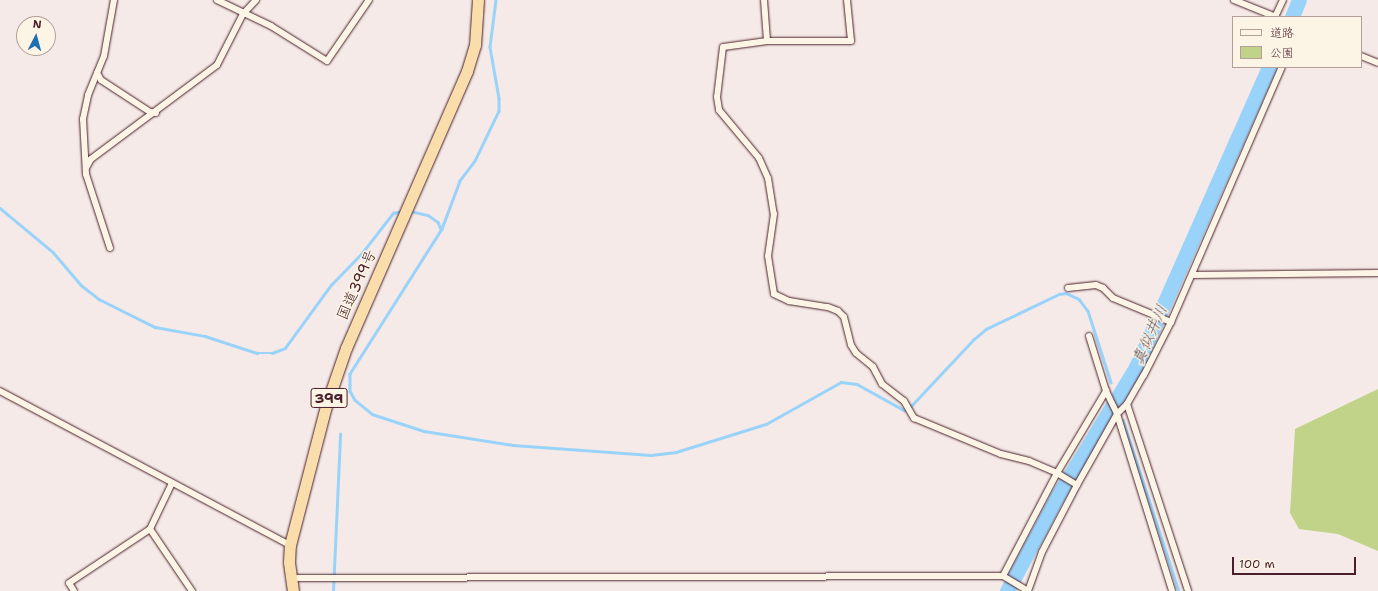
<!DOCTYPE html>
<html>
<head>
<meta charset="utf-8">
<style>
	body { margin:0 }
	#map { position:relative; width:1378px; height:591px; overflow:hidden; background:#f5eae7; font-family:"Shantell Sans","Klee One",sans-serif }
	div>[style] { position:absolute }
	.green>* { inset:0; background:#c0d388 }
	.stream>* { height:2.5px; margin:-1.25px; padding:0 1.25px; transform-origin:1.25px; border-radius:1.25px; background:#9ad3fa }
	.river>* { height:15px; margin:-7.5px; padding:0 7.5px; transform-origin:7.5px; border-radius:7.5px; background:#9ad3fa }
	.roads { filter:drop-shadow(0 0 1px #4a1f2b) drop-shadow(0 0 1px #4a1f2b) }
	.minor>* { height:6px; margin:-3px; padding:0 3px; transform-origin:3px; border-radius:3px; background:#fcf5e5 }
	.trunk>* { height:11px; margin:-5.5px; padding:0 5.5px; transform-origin:5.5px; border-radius:5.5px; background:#f9deab }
	span { translate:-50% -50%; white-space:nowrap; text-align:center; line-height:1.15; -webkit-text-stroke:3px #fcf5e5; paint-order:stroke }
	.shield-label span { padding:1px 3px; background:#fcf5e5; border:1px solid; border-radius:3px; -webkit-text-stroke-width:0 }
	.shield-label { font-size:14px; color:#4a1f2b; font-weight:700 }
	.street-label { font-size:15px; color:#4a1f2b }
	.water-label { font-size:16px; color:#5e4c5f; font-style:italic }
	.legend { position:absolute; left:1232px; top:16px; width:130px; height:52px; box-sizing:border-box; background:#fcf5e5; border:1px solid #b59f9b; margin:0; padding:5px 7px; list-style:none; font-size:12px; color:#4a1f2b }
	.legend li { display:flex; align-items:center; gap:8px; height:20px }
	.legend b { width:20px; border:1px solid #b59f9b }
	.north { position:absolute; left:16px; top:16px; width:40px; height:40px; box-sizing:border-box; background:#fcf5e5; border:1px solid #b59f9b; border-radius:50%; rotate:6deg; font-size:11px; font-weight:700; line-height:16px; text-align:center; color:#4a1f2b }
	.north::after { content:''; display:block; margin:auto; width:14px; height:18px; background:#1f6fb2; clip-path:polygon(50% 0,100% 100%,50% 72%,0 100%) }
	.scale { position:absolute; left:1232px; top:557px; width:124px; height:18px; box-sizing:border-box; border:2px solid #4a1f2b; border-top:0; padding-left:5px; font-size:12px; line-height:14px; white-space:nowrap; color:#4a1f2b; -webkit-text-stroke:3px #fcf5e5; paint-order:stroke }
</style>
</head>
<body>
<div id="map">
	<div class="green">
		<i style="clip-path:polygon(1378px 389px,1378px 551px,1338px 534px,1299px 529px,1290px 513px,1295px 429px)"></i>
	</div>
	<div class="stream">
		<i style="left:496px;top:0;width:47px;rotate:97.3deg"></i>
		<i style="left:490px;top:47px;width:52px;rotate:80deg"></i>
		<i style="left:499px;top:98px;width:13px;rotate:90deg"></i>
		<i style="left:499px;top:111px;width:55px;rotate:115.6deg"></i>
		<i style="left:475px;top:161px;width:25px;rotate:127deg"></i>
		<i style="left:460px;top:181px;width:51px;rotate:110.6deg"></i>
		<i style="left:442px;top:229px;width:172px;rotate:122.4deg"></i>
		<i style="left:350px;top:374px;width:17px;rotate:90deg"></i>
		<i style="left:350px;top:391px;width:10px;rotate:61deg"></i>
		<i style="left:355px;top:400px;width:22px;rotate:39deg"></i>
		<i style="left:372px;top:414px;width:55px;rotate:18.1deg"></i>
		<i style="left:424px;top:431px;width:90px;rotate:8.9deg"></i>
		<i style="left:513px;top:445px;width:138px;rotate:4.1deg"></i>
		<i style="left:651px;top:455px;width:25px;rotate:-7deg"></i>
		<i style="left:676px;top:452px;width:94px;rotate:-17.3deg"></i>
		<i style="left:766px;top:424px;width:86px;rotate:-29.2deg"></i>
		<i style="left:841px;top:382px;width:16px;rotate:7deg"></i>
		<i style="left:857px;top:384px;width:54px;rotate:29deg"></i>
		<i style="left:904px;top:410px;width:8px;rotate:-30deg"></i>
		<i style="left:911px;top:406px;width:91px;rotate:-46.8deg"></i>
		<i style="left:973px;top:340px;width:17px;rotate:-40deg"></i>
		<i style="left:986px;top:329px;width:81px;rotate:-25.6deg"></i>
		<i style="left:1059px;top:294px;width:7px;rotate:-8deg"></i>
		<i style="left:1066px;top:293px;width:14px;rotate:25deg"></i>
		<i style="left:1079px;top:299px;width:15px;rotate:53deg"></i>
		<i style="left:1088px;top:311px;width:75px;rotate:72.1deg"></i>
		<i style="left:0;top:208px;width:69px;rotate:39.7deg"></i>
		<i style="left:53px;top:252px;width:43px;rotate:49.7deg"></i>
		<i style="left:81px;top:285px;width:23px;rotate:38deg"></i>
		<i style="left:99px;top:299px;width:63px;rotate:26.6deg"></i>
		<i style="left:155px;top:327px;width:51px;rotate:10.2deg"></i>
		<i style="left:205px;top:336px;width:55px;rotate:18.1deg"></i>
		<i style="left:257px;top:353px;width:15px"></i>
		<i style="left:272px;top:353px;width:14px;rotate:-21deg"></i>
		<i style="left:285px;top:348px;width:78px;rotate:-53.9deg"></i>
		<i style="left:331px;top:285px;width:45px;rotate:-45.9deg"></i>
		<i style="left:362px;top:253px;width:51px;rotate:-52.2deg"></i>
		<i style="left:393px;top:213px;width:10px;rotate:-11deg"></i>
		<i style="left:410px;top:211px;width:18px;rotate:13deg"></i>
		<i style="left:428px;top:215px;width:12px;rotate:35deg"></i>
		<i style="left:438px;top:222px;width:8px;rotate:67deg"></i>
		<i style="left:1123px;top:420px;width:180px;rotate:71.9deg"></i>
		<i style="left:333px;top:591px;width:157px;rotate:-87.4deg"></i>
	</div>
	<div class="river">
		<i style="left:1292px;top:17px;width:18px;rotate:-68deg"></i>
		<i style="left:1007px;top:591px;width:106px;rotate:-62deg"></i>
		<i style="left:1057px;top:497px;width:152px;rotate:-58.7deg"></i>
		<i style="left:1136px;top:367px;width:328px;rotate:-66.1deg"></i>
	</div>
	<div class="roads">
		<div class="minor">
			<i style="left:217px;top:0;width:60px;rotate:25.7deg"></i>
			<i style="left:271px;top:26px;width:66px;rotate:32deg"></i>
			<i style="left:327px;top:61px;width:74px;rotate:-55.5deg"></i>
			<i style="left:764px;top:0;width:41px;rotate:85.8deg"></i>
			<i style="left:847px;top:0;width:41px;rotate:84.4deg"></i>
			<i style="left:851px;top:41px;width:84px;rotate:180deg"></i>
			<i style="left:767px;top:41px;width:44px;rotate:172.2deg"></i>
			<i style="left:723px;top:47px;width:50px;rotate:96.8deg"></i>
			<i style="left:717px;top:97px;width:13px;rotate:81deg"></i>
			<i style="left:719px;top:110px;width:62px;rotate:50.2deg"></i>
			<i style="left:759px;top:158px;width:22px;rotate:66deg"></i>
			<i style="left:768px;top:178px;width:36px;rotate:81deg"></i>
			<i style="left:774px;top:214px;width:42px;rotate:98.1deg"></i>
			<i style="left:768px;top:256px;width:38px;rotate:81deg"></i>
			<i style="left:774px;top:294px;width:17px;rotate:25deg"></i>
			<i style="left:789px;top:301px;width:39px;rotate:9deg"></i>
			<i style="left:828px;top:307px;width:11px;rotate:22deg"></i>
			<i style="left:838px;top:311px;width:8px;rotate:45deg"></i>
			<i style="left:844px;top:317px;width:29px;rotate:76deg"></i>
			<i style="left:851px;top:345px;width:9px;rotate:58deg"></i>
			<i style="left:856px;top:353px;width:22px;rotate:39deg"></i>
			<i style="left:873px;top:367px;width:19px;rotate:62deg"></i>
			<i style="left:882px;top:384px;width:28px;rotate:38deg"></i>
			<i style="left:904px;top:401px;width:20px;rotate:60deg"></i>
			<i style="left:914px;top:418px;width:94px;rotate:22.5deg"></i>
			<i style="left:1001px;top:454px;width:29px;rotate:14deg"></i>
			<i style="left:1029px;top:461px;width:30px;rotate:23deg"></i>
			<i style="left:1057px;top:473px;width:116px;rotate:117.7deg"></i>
			<i style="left:1234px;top:0;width:45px;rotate:22deg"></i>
			<i style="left:1275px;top:17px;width:19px;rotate:-65deg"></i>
			<i style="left:1361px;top:56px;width:18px;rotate:22deg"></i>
			<i style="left:97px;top:73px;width:8px;rotate:60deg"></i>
			<i style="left:101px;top:80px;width:59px;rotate:33.1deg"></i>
			<i style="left:150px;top:112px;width:6px;rotate:9deg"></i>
			<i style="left:86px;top:168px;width:10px;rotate:-61deg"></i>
			<i style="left:91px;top:159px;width:157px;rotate:-36.7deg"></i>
			<i style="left:217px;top:65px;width:57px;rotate:-63deg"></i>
			<i style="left:243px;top:14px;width:19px;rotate:-47deg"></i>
			<i style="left:110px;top:248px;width:78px;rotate:-108deg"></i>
			<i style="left:86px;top:174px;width:55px;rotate:-93.1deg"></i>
			<i style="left:83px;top:119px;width:25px;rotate:-78deg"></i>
			<i style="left:88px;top:95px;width:42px;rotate:-67.7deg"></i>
			<i style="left:104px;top:56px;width:57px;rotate:-79.9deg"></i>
			<i style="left:1192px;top:275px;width:186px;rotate:-0.6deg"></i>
			<i style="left:1068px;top:288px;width:28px;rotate:-6deg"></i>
			<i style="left:1096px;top:285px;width:8px;rotate:23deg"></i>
			<i style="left:1103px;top:288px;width:14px;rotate:45deg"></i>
			<i style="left:1113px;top:298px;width:63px;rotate:22.5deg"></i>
			<i style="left:1089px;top:336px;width:58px;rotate:72.8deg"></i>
			<i style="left:0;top:391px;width:328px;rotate:28deg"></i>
			<i style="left:1127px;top:404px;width:197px;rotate:71.9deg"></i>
			<i style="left:1077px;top:485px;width:23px;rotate:-149deg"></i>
			<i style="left:1057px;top:473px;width:96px;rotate:-59.1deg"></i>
			<i style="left:1106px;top:391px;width:25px;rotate:64deg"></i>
			<i style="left:1117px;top:414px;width:185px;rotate:72.7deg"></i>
			<i style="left:150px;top:529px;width:75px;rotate:55.9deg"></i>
			<i style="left:290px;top:578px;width:713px;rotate:-0.16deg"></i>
			<i style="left:1003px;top:576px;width:29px;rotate:31deg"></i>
			<i style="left:74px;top:591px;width:9px;rotate:-122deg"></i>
			<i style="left:69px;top:583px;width:97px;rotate:-33.7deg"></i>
			<i style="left:150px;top:529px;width:51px;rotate:-64.4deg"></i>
			<i style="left:1028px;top:591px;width:41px;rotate:-70.3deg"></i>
			<i style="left:1042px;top:552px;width:76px;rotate:-62.4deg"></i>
			<i style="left:1077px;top:485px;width:81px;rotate:-60.6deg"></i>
			<i style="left:1117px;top:414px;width:14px;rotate:-45deg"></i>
			<i style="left:1127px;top:404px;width:34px;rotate:-60deg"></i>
			<i style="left:1144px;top:375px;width:59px;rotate:-63deg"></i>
			<i style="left:1171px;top:322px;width:278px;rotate:-66.5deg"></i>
		</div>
		<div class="trunk">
			<i style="left:293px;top:591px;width:29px;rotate:-98deg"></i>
			<i style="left:289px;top:562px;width:17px;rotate:-87deg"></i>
			<i style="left:290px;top:545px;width:144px;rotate:-75.5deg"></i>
			<i style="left:326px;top:406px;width:61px;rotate:-71deg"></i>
			<i style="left:346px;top:348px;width:302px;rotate:-66.4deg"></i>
			<i style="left:467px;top:71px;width:27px;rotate:-73deg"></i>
			<i style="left:475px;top:45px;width:45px;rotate:-86.2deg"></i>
		</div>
	</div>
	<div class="shield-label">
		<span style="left:329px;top:398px">399</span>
	</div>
	<div class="street-label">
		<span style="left:357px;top:285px;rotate:-66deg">国道399号</span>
	</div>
	<div class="water-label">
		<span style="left:1150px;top:335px;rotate:-66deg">真似井川</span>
	</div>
	<ul class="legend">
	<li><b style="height:5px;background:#fcf5e5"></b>道路</li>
	<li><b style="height:11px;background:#c0d388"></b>公園</li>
	</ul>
	<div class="north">N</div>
	<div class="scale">100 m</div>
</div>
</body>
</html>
